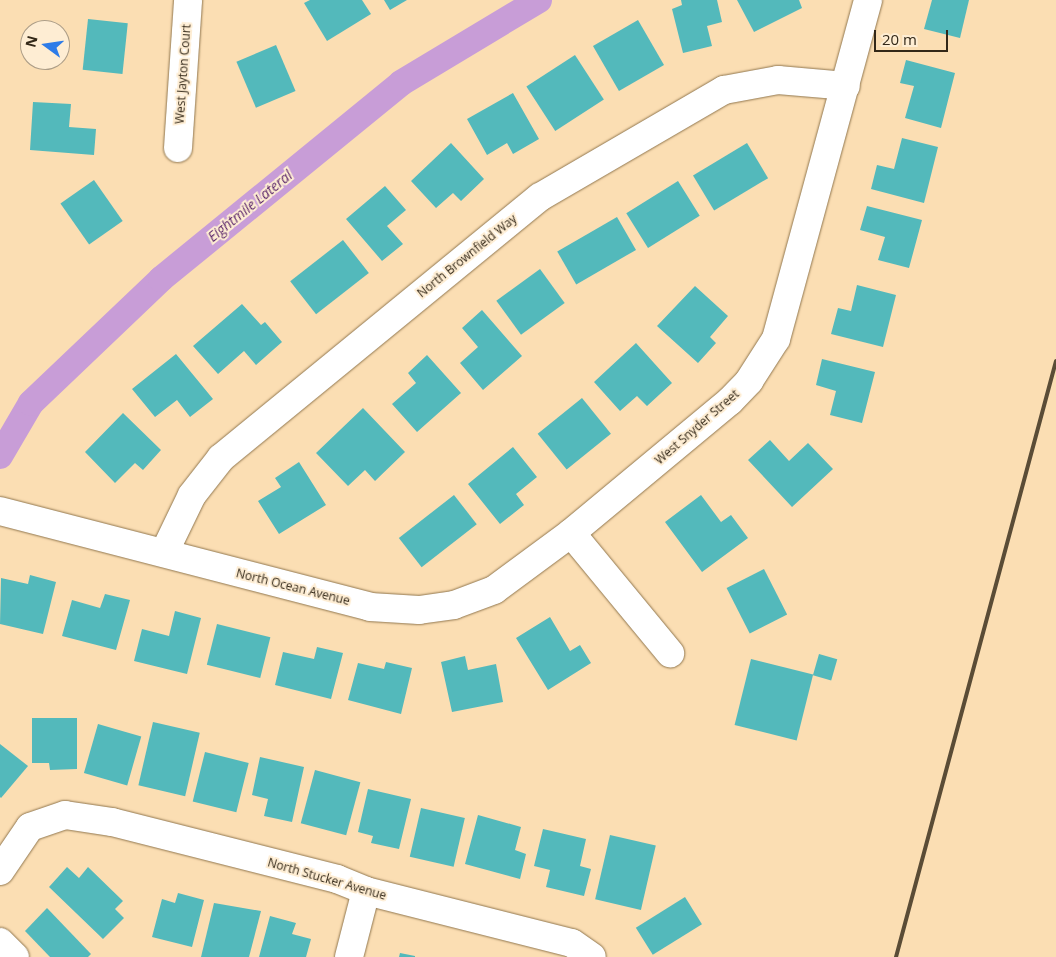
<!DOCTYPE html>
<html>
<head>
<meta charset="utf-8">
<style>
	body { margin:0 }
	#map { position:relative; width:1056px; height:957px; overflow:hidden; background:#fbdeb3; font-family:"Open Sans",sans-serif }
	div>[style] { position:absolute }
	.canal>* { height:26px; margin:-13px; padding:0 13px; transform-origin:13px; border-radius:13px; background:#c89dd7 }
	.building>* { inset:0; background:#53b9bb; transform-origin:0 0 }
	.roads { filter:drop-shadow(0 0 1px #91774f) drop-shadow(0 0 1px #91774f) }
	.minor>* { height:28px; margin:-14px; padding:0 14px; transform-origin:14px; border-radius:14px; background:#fff }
	.rail>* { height:4px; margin:-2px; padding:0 2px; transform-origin:2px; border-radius:2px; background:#5a4c36 }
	span { translate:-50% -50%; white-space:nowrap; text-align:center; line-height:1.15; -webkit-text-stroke:4px #feedd3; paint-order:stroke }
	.street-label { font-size:12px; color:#332818 }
	.water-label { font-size:14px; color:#5b266b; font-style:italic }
	.north { position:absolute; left:20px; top:20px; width:50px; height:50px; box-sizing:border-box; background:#feedd3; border:1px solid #ad9e88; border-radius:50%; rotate:284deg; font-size:14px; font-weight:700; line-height:20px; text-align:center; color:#332818 }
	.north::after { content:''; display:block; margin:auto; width:18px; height:22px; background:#2e7ce8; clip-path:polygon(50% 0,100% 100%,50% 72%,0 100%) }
	.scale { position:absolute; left:874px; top:30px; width:74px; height:22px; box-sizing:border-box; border:2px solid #332818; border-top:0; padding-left:6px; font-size:15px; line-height:18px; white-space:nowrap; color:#332818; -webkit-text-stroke:4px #feedd3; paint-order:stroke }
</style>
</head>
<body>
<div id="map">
	<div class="canal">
		<i style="left:0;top:456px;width:61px;rotate:-59.7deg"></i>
		<i style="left:31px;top:403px;width:180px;rotate:-43.6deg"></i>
		<i style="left:161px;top:279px;width:310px;rotate:-39.2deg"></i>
		<i style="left:401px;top:83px;width:161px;rotate:-31deg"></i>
	</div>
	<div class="building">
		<i style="clip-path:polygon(310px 0,362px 0,371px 14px,327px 41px,304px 3px)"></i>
		<i style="clip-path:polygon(384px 0,407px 0,390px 10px)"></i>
		<i style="clip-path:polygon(681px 0,717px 0,722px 22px,707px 26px,712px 46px,683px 53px,672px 9px,682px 5px)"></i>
		<i style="clip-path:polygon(737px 0,799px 0,802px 8px,754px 32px)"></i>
		<i style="clip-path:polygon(932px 0,969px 0,960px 38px,924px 29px)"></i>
		<i style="left:88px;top:19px;width:40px;height:51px;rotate:6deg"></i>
		<i style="left:638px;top:20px;width:52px;height:52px;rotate:60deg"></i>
		<i style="left:276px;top:45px;width:50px;height:43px;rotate:67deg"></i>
		<i style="left:575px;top:55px;width:53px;height:58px;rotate:57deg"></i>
		<i style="clip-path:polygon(906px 60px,955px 73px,941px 128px,905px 118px,914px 86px,900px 83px)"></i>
		<i style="clip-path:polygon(513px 93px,539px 139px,513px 154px,507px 143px,487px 155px,467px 119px)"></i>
		<i style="clip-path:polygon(33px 102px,71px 104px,69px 127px,96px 129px,94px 155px,30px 150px)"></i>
		<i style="clip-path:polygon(902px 138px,938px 147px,924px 203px,871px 189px,877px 165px,894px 169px)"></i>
		<i style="clip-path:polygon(451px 143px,484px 179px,461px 201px,453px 193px,436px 208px,411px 181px)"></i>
		<i style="left:747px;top:143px;width:41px;height:63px;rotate:59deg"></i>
		<i style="left:94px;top:180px;width:50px;height:41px;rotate:55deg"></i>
		<i style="left:678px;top:181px;width:41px;height:61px;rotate:58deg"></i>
		<i style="clip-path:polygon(385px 186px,406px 210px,387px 226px,403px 244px,382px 261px,346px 219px)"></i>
		<i style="clip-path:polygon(867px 206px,922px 220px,909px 268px,878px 260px,885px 237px,860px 230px)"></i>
		<i style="left:617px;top:217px;width:38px;height:69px;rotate:60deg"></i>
		<i style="left:343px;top:240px;width:42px;height:67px;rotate:52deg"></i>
		<i style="left:540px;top:269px;width:42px;height:54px;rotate:54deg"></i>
		<i style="clip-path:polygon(857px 285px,896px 295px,883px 347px,831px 334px,838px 308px,851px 311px)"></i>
		<i style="clip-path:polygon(695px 286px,728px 316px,710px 337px,716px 343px,698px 363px,657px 326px)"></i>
		<i style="clip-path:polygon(242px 304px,261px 325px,265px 322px,282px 342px,256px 365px,244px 351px,218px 374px,193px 346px)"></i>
		<i style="clip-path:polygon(482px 310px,522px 356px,483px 390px,460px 363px,478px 347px,462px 328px)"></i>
		<i style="clip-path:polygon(636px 343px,672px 383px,647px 406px,637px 396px,620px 411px,594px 382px)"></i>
		<i style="clip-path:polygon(176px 354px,213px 399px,190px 417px,177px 400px,155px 417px,132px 389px)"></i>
		<i style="clip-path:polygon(427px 355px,461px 393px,417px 432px,392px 404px,416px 383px,408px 373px)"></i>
		<i style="clip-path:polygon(822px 359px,875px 372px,862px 423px,830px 415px,836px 391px,816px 385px)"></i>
		<i style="left:582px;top:398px;width:46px;height:57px;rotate:51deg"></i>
		<i style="clip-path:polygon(363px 408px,405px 452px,375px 481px,365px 470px,348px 486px,316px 453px)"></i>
		<i style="clip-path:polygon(123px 413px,161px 450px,143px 470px,135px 463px,115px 483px,85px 452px)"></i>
		<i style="clip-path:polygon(770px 440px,789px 461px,808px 443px,833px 469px,792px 507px,748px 460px)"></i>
		<i style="clip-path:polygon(513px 447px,537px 477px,516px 494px,524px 505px,500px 524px,468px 484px)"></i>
		<i style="clip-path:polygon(299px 462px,326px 505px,279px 534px,258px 501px,281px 487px,275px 478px)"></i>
		<i style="left:454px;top:495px;width:37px;height:70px;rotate:52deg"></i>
		<i style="clip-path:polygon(701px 495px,721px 522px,731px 515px,748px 538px,702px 572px,665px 522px)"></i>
		<i style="left:764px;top:569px;width:51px;height:42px;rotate:63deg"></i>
		<i style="clip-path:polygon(30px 575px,56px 582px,43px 634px,0 624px,1px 578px,28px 584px)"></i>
		<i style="clip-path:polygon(105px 594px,130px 600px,116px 650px,62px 636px,72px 600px,100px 608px)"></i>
		<i style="clip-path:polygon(175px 611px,201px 618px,187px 674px,134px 661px,142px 629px,169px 636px)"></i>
		<i style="clip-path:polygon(550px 617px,570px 651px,580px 645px,591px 663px,548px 690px,516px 638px)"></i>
		<i style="left:217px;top:624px;width:55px;height:42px;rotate:14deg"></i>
		<i style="clip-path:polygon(317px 647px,343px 653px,331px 699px,275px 685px,283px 652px,314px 659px)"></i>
		<i style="left:819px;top:654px;width:19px;height:22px;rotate:16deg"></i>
		<i style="clip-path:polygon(465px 656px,468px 670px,496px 664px,503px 702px,452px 712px,441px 662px)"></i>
		<i style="left:751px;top:659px;width:64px;height:68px;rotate:14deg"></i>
		<i style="clip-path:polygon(386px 662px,412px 668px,401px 714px,348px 700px,358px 663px,384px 669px)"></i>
		<i style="clip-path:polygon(32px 718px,77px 718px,77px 769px,50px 770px,49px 763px,32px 763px)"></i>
		<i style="left:153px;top:722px;width:48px;height:65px;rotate:13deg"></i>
		<i style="left:98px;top:724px;width:45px;height:51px;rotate:16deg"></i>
		<i style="clip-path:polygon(0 744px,28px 766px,1px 798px,0 797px)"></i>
		<i style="left:205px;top:752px;width:45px;height:51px;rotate:14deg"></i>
		<i style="clip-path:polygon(260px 757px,304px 767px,292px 822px,264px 816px,268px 799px,252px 795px)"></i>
		<i style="left:315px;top:770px;width:47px;height:55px;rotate:15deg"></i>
		<i style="clip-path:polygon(368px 789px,411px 799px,399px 849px,371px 843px,373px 836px,358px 832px)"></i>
		<i style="left:421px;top:808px;width:45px;height:50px;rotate:13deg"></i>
		<i style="clip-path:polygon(478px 815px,521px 827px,515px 850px,526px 854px,520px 879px,465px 864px)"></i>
		<i style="clip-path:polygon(543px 829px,586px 839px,580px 866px,591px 869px,584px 896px,546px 887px,550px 870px,534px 866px)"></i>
		<i style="left:610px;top:835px;width:47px;height:66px;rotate:13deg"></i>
		<i style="clip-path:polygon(67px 867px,79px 878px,88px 867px,123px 901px,115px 909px,124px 918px,103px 939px,49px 887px)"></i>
		<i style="clip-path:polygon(178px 893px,204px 900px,192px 947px,152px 937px,162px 899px,175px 903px)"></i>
		<i style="left:685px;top:897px;width:32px;height:58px;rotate:58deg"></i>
		<i style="clip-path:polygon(214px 903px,261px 911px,249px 957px,201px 957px)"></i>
		<i style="clip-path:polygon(47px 908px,91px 954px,88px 957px,50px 957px,25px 931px)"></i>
		<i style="clip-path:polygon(270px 916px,296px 923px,292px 934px,311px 939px,306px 957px,259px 957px)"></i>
		<i style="clip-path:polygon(400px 953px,415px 956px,415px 957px,399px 957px)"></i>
	</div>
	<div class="roads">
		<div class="minor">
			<i style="left:178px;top:148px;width:148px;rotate:-86.1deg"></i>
			<i style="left:0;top:511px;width:382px;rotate:14.5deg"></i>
			<i style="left:370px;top:607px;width:49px;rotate:3.5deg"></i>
			<i style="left:419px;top:610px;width:35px;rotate:-8deg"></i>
			<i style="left:454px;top:605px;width:43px;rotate:-20.6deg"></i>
			<i style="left:494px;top:590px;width:96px;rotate:-36.5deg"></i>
			<i style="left:571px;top:533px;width:207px;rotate:-39.7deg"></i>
			<i style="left:730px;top:401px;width:28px;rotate:-46deg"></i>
			<i style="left:749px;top:381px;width:50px;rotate:-57.3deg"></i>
			<i style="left:776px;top:339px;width:351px;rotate:-74.8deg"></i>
			<i style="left:571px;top:533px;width:156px;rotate:50.5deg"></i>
			<i style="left:164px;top:553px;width:64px;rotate:-64.2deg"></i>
			<i style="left:192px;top:495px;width:47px;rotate:-51.9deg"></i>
			<i style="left:221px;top:458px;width:412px;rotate:-39.3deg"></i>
			<i style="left:540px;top:197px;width:213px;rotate:-30.2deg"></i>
			<i style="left:724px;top:90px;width:55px;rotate:-10.5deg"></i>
			<i style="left:778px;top:80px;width:68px;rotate:5deg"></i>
			<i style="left:0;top:871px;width:53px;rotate:-55.7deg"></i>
			<i style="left:30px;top:827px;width:37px;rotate:-19deg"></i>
			<i style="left:65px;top:815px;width:48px;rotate:8.5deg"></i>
			<i style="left:112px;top:822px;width:232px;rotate:14.2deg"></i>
			<i style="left:337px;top:879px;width:31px;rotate:22deg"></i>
			<i style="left:366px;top:891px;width:212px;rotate:14.2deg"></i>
			<i style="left:572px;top:943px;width:24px;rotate:35deg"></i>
			<i style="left:0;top:942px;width:21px;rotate:45deg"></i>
			<i style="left:349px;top:957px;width:68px;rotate:-75.6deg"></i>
		</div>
	</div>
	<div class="rail">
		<i style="left:896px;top:957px;width:617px;rotate:-74.97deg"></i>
	</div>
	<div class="street-label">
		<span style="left:183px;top:74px;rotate:-86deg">West Jayton Court</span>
		<span style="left:467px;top:256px;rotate:-39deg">North Brownfield Way</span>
		<span style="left:697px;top:427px;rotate:-41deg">West Snyder Street</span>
		<span style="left:293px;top:587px;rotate:14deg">North Ocean Avenue</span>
		<span style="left:327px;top:879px;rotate:16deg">North Stucker Avenue</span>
	</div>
	<div class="water-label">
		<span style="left:250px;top:206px;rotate:-39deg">Eightmile Lateral</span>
	</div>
	<div class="north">N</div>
	<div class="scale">20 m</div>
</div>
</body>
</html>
